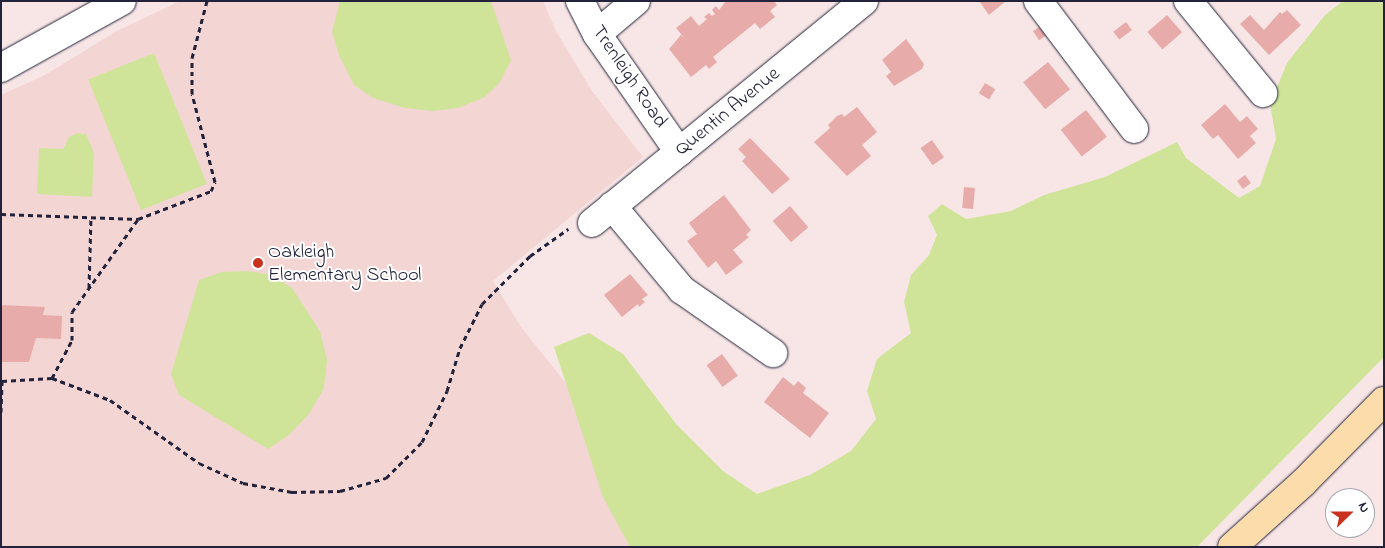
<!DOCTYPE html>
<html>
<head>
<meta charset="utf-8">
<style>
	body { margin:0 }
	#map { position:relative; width:1385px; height:548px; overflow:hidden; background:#f8e6e6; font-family:"Indie Flower",sans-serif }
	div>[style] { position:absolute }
	.built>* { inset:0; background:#f3d5d4 }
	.green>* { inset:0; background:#d0e499; transform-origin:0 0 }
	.building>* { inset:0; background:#e7acaa; transform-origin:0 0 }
	.path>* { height:3px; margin-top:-1.5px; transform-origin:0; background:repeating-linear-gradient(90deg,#22223b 0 5px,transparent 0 9px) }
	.roads { filter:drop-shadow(0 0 1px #22223b) drop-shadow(0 0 1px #22223b) }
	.minor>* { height:28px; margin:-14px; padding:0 14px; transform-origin:14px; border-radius:14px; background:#fff }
	.highway>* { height:28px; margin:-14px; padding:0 14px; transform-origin:14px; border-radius:14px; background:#fddcac }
	.dots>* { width:14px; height:14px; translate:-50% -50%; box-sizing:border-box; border:2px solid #fff; border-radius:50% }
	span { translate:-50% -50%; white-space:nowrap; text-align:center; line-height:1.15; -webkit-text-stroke:4px #fff; paint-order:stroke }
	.street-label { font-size:20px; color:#22223b }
	.poi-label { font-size:20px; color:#22223b }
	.left { translate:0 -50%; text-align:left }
	.frame { position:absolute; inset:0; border:2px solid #22223b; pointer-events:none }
	.north { position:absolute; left:1325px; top:488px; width:50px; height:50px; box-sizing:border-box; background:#fff; border:1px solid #a7a7b1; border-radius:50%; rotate:68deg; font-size:14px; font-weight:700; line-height:20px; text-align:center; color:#22223b }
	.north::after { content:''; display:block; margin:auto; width:18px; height:22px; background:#c8321e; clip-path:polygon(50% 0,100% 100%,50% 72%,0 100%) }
</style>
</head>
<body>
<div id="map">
	<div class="built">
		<i style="clip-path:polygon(180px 1px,543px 1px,556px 31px,592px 91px,643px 157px,493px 281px,521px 327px,697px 547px,1px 547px,1px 95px,45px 75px,115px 32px)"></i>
	</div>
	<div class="green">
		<i style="clip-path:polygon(340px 1px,491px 1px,511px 60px,500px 82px,485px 97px,458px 108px,433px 111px,405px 108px,373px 98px,354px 85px,339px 55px,332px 32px)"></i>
		<i style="clip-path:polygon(1343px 1px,1384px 1px,1384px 357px,1197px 547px,630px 547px,603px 497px,554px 347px,589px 333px,623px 354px,677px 425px,723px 471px,757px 494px,810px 475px,851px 451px,876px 419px,867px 391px,877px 359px,911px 333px,904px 302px,911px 275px,929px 255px,937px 235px,928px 216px,942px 204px,966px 219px,1011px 211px,1044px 195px,1105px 177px,1177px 142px,1186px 158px,1239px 198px,1260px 186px,1276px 139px,1270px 104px,1287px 63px,1325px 15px)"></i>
		<i style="left:154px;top:53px;width:141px;height:71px;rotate:68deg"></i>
		<i style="clip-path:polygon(78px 133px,86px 134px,94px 153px,92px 197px,37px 194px,39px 148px,63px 149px,69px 137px)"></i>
		<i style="clip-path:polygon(247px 271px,272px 275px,292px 288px,320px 331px,327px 360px,324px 388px,309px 414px,289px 435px,268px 449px,179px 395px,171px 374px,199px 280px,222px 272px)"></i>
	</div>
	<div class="building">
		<i style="clip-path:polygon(726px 1px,774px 1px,777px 5px,770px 11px,775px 17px,760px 29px,755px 23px,713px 57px,717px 62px,709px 69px,706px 65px,691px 77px,669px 49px,681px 35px,685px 39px,676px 28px,691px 16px,699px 26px,707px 19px,704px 17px,709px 13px,712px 16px,715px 14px,712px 10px,716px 6px,719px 10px)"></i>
		<i style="clip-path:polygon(979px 1px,1006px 1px,989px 15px)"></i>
		<i style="clip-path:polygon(1287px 10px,1301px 25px,1269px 55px,1240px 24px,1250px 15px,1264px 30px,1280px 12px,1282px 14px)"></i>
		<i style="left:1167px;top:15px;width:23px;height:26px;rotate:49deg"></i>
		<i style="left:1126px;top:22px;width:10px;height:16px;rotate:53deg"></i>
		<i style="left:1042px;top:25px;width:11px;height:11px;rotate:56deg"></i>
		<i style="clip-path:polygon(906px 39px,924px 64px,922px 69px,894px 86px,886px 76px,891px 72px,882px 60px)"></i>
		<i style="left:1048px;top:62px;width:35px;height:32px;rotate:51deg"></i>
		<i style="left:985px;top:83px;width:12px;height:12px;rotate:31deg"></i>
		<i style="clip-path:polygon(1225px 104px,1240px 122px,1247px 116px,1258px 129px,1250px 136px,1256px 143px,1238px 159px,1218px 135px,1213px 139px,1201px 125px)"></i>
		<i style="clip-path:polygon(857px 107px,877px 132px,862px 145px,871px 156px,847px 176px,814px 142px,830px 128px,828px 125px,837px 116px,842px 114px,844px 117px)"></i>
		<i style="left:1086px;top:110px;width:34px;height:32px;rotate:52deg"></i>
		<i style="clip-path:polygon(750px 138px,790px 179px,772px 194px,742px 161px,746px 157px,738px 149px)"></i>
		<i style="left:932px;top:140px;width:21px;height:14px;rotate:55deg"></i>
		<i style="left:1245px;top:175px;width:10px;height:10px;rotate:53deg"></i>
		<i style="left:964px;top:187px;width:11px;height:21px;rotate:5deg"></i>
		<i style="clip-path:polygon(724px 195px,751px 230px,746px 235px,749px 237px,733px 250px,743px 262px,726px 275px,716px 261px,708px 268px,687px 241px,697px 234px,689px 223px)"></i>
		<i style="left:790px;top:206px;width:28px;height:23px;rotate:49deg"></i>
		<i style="clip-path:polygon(630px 274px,648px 295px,642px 299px,645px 302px,639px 307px,638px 304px,622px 317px,604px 295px)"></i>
		<i style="clip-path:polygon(1px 305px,45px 307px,43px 315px,62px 316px,61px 339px,36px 338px,29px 362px,1px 362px)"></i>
		<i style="left:722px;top:354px;width:27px;height:19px;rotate:54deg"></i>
		<i style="clip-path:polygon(783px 377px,794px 386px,798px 381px,806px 388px,803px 393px,829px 413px,810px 438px,764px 402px)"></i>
	</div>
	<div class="path">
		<i style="left:1px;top:214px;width:137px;rotate:2.1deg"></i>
		<i style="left:89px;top:288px;width:71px;rotate:-88.4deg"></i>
		<i style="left:52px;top:378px;width:43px;rotate:-62.2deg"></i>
		<i style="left:72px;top:340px;width:28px;rotate:-90deg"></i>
		<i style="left:72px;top:312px;width:114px;rotate:-54.6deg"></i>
		<i style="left:138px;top:219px;width:78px;rotate:-21deg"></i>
		<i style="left:211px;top:191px;width:10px;rotate:-66deg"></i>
		<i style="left:215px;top:182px;width:91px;rotate:-104.6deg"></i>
		<i style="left:192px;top:94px;width:36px;rotate:-90deg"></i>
		<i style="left:192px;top:58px;width:59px;rotate:-75.3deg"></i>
		<i style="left:1px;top:412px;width:31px;rotate:-88deg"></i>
		<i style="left:2px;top:381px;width:50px;rotate:-3.4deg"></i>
		<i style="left:52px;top:378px;width:62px;rotate:20.8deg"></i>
		<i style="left:110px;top:400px;width:109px;rotate:35.3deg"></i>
		<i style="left:199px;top:463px;width:48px;rotate:24.4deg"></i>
		<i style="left:243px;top:483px;width:50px;rotate:10.4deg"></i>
		<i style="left:292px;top:492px;width:48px;rotate:-1.2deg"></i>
		<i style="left:340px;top:491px;width:48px;rotate:-15.8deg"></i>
		<i style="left:386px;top:478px;width:51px;rotate:-45deg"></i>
		<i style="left:422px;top:442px;width:57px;rotate:-63.9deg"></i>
		<i style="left:447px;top:391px;width:45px;rotate:-73.2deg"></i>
		<i style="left:460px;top:348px;width:49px;rotate:-63.4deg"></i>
		<i style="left:482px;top:304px;width:68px;rotate:-45deg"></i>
		<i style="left:530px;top:256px;width:47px;rotate:-35.4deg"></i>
	</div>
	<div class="roads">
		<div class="minor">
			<i style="left:580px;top:1px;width:37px;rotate:63deg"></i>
			<i style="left:597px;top:34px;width:144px;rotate:55.2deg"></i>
			<i style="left:1038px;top:1px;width:160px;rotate:53.1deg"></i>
			<i style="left:1188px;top:1px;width:119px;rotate:50.8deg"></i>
			<i style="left:597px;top:34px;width:51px;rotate:-40.2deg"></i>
			<i style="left:1px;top:68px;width:138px;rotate:-29deg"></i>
			<i style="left:612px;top:206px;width:109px;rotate:50.2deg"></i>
			<i style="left:682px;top:290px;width:111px;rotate:34.7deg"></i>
			<i style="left:592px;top:223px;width:351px;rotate:-39.2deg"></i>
		</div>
		<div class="highway">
			<i style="left:1232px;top:547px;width:96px;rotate:-42deg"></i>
			<i style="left:1303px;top:483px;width:115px;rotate:-45.4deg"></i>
		</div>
	</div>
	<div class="dots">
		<i style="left:258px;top:263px;background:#c8321e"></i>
	</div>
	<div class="street-label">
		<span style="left:629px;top:77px;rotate:56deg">Trenleigh Road</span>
		<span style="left:728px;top:112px;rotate:-39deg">Quentin Avenue</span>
	</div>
	<div class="poi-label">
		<span class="left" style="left:268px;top:264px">Oakleigh<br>Elementary School</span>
	</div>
	<div class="frame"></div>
	<div class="north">N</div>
</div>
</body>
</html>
